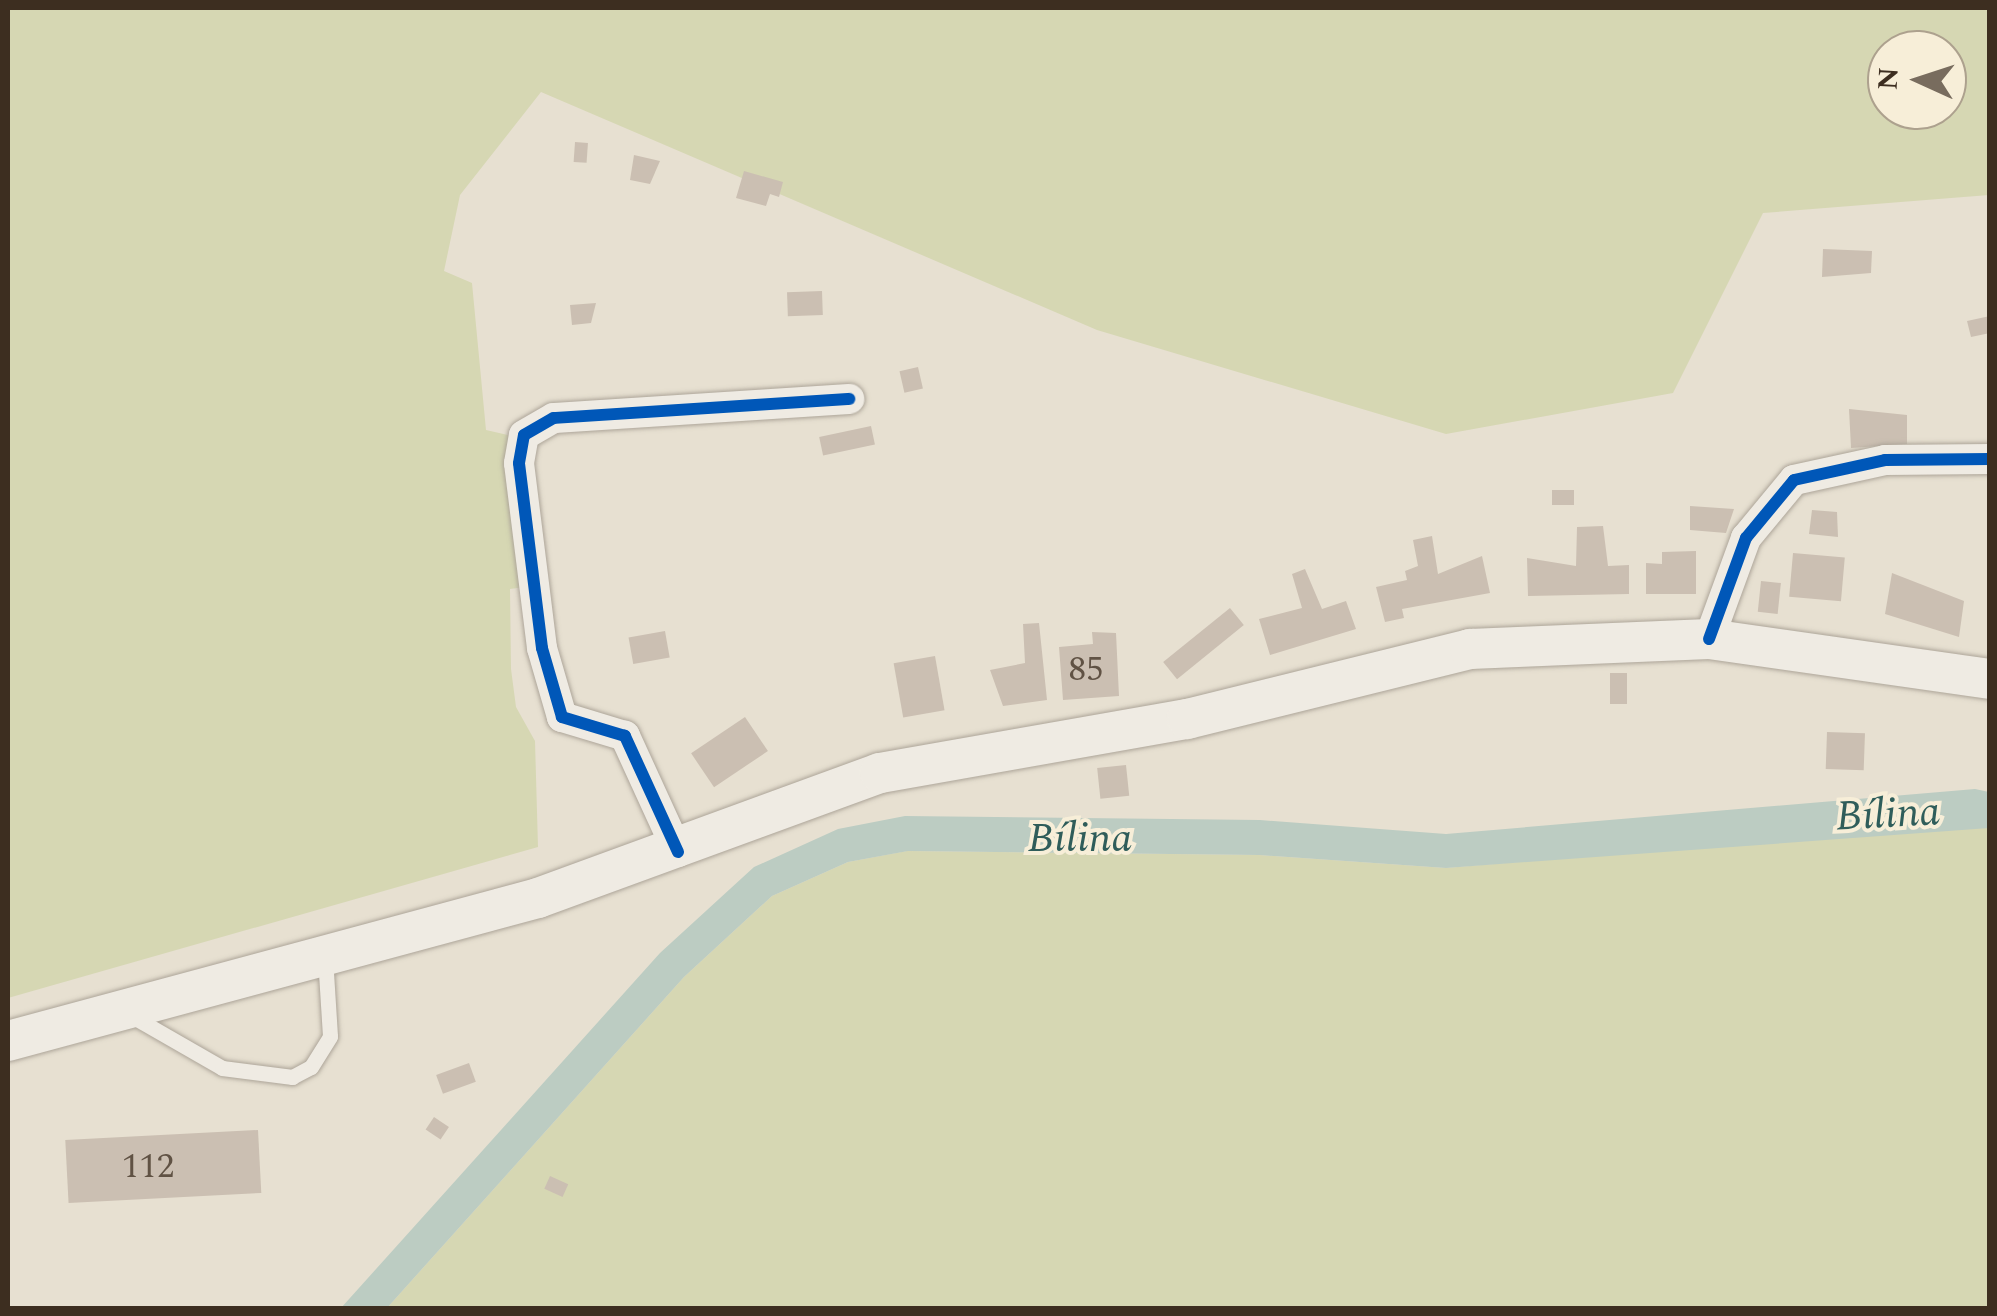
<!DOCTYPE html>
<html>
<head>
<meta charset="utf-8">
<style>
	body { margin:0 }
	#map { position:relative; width:1997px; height:1316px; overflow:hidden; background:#e7e0d1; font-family:Spectral,serif }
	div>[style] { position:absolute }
	.green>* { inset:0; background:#d6d7b3 }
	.water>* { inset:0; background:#bcccc2 }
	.building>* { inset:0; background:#cbbfb2; transform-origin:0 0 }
	.roads { filter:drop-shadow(0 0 2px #ada599) drop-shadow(0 0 2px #ada599) }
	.lane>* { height:15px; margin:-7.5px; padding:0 7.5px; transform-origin:7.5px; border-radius:7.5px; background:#efebe3 }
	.street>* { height:30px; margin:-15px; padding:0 15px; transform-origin:15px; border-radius:15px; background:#efebe3 }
	.secondary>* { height:40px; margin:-20px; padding:0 20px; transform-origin:20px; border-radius:20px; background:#efebe3 }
	.cycleway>* { height:12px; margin:-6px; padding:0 6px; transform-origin:6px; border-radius:6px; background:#0057b8 }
	span { translate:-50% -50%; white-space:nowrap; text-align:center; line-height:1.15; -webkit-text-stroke:8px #f7eed8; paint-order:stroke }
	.number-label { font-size:35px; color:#605244 }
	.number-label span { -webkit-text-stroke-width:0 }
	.water-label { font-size:42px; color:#2f5d5a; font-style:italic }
	.frame { position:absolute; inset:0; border:10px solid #3d2e20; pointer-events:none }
	.north { position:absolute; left:1867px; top:30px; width:100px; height:100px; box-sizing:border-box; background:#f7eed8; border:2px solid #ada18e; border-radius:50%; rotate:273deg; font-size:28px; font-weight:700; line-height:40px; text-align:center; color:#3d2e20 }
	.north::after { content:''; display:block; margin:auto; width:35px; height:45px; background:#786c5e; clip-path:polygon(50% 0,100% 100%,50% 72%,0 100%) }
</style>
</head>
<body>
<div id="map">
	<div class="green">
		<i style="clip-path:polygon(evenodd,8px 8px,1989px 8px,1989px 195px,1763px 213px,1673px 393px,1446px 434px,1097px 330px,541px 92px,460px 195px,444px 271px,472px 283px,486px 430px,517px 437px,538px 585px,510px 589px,511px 669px,516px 707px,535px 741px,538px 847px,8px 998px,8px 8px,1887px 50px,1947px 50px,1947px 110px,1887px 110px,1887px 50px)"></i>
		<i style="clip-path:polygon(1972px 823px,1989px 828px,1989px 1308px,387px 1308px,684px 977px,772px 896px,848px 862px,907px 851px,1259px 855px,1446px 868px)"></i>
	</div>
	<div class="water">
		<i style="clip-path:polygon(1975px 789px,1989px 792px,1989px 828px,1446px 868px,1259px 855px,908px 851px,848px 862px,772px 896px,684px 977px,387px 1308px,341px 1308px,660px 953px,754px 867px,838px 829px,905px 816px,1260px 820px,1446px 834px)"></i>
	</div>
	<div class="building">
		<i style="left:575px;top:142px;width:13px;height:20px;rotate:4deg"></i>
		<i style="clip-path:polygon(634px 155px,660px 161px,650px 184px,630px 180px)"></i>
		<i style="clip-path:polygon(744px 171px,783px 182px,779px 197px,770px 194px,766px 206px,736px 198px)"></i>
		<i style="clip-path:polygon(1823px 249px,1872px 251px,1871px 273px,1822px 277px)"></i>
		<i style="left:822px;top:291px;width:24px;height:35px;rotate:88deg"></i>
		<i style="clip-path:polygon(596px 303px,591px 323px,572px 325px,570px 305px)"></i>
		<i style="clip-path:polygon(1990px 316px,1990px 333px,1971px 337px,1967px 321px)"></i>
		<i style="left:918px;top:367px;width:22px;height:19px;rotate:77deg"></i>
		<i style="clip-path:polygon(1849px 409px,1907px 415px,1907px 444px,1851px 448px)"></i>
		<i style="left:871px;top:426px;width:19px;height:53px;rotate:78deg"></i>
		<i style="left:1574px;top:490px;width:15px;height:22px;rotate:90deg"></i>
		<i style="clip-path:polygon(1690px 506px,1734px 509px,1726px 533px,1690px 530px)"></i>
		<i style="clip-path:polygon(1812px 510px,1837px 512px,1838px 537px,1809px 534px)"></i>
		<i style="clip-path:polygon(1603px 526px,1608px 566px,1629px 565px,1629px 594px,1528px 596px,1527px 558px,1576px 566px,1577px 527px)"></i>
		<i style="clip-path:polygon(1432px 536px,1438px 574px,1482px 556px,1490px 593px,1402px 609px,1404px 618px,1385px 622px,1376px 587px,1407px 580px,1405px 571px,1418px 566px,1413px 540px)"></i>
		<i style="clip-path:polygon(1696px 551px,1696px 594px,1646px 594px,1646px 563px,1662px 564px,1662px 552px)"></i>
		<i style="left:1793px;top:553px;width:52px;height:44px;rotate:5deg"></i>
		<i style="clip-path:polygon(1305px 569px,1322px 609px,1346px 601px,1356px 629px,1270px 655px,1259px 619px,1302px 608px,1292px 574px)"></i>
		<i style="clip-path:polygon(1892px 573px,1964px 601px,1959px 637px,1885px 614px)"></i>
		<i style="left:1761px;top:581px;width:20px;height:31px;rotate:6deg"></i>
		<i style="left:1230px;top:608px;width:22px;height:86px;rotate:51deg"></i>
		<i style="clip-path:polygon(1039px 623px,1047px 700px,1003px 706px,990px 670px,1025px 663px,1023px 624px)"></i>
		<i style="left:665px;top:631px;width:27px;height:37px;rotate:80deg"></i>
		<i style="clip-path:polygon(1092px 632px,1116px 633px,1119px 696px,1063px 700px,1059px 647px,1093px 644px)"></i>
		<i style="left:935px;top:656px;width:55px;height:42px;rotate:80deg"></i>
		<i style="left:1610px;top:673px;width:17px;height:31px"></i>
		<i style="left:745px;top:717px;width:41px;height:65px;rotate:56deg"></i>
		<i style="left:1827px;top:732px;width:38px;height:37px;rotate:2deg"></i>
		<i style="left:1126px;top:765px;width:31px;height:29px;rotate:84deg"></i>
		<i style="left:469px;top:1063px;width:20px;height:35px;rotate:70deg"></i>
		<i style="left:434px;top:1117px;width:18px;height:15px;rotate:34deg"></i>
		<i style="left:258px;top:1130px;width:63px;height:193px;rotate:87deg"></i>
		<i style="left:550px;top:1176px;width:20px;height:14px;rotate:24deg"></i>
	</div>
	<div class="roads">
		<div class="lane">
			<i style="left:130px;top:1015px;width:106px;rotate:29.9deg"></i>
			<i style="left:222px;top:1068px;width:71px;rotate:7.3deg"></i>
			<i style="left:292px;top:1077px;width:21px;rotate:-28deg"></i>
			<i style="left:311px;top:1067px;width:36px;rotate:-58deg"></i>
			<i style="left:330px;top:1036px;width:79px;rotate:-93.6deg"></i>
		</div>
		<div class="street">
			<i style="left:1709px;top:639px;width:108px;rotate:-69.9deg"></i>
			<i style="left:1746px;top:538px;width:75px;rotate:-50.4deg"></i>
			<i style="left:1794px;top:480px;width:93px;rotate:-12.4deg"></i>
			<i style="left:1885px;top:460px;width:105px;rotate:-0.5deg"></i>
			<i style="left:678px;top:852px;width:128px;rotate:-114.6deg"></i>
			<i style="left:625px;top:736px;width:66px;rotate:-163.2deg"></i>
			<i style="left:562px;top:717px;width:72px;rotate:-106.2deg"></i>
			<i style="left:542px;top:648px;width:186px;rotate:-97.1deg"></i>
			<i style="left:519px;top:463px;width:28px;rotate:-80deg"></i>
			<i style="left:524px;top:435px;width:34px;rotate:-30deg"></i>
			<i style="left:554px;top:418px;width:296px;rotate:-3.7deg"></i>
		</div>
		<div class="secondary">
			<i style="left:8px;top:1041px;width:549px;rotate:-15.1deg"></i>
			<i style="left:538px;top:898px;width:364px;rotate:-20.1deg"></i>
			<i style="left:880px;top:773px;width:312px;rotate:-10deg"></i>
			<i style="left:1187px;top:719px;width:292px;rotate:-13.9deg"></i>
			<i style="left:1470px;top:649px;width:239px;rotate:-2.4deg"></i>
			<i style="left:1709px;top:639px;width:284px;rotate:8.1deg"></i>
		</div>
	</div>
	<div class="cycleway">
		<i style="left:1709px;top:639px;width:108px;rotate:-69.9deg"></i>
		<i style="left:1746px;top:538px;width:75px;rotate:-50.4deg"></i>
		<i style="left:1794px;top:480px;width:93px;rotate:-12.4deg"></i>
		<i style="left:1885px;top:460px;width:105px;rotate:-0.5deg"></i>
		<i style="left:678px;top:852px;width:128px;rotate:-114.6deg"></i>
		<i style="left:625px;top:736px;width:66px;rotate:-163.2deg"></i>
		<i style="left:562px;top:717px;width:72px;rotate:-106.2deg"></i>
		<i style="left:542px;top:648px;width:186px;rotate:-97.1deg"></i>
		<i style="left:519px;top:463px;width:28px;rotate:-80deg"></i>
		<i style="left:524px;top:435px;width:34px;rotate:-30deg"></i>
		<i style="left:554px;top:418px;width:296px;rotate:-3.7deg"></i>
	</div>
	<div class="number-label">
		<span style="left:1086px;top:670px">85</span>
		<span style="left:148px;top:1167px">112</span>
	</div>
	<div class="water-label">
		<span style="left:1888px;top:815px;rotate:-3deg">Bílina</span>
		<span style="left:1080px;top:839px">Bílina</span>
	</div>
	<div class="frame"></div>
	<div class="north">N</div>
</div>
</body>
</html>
